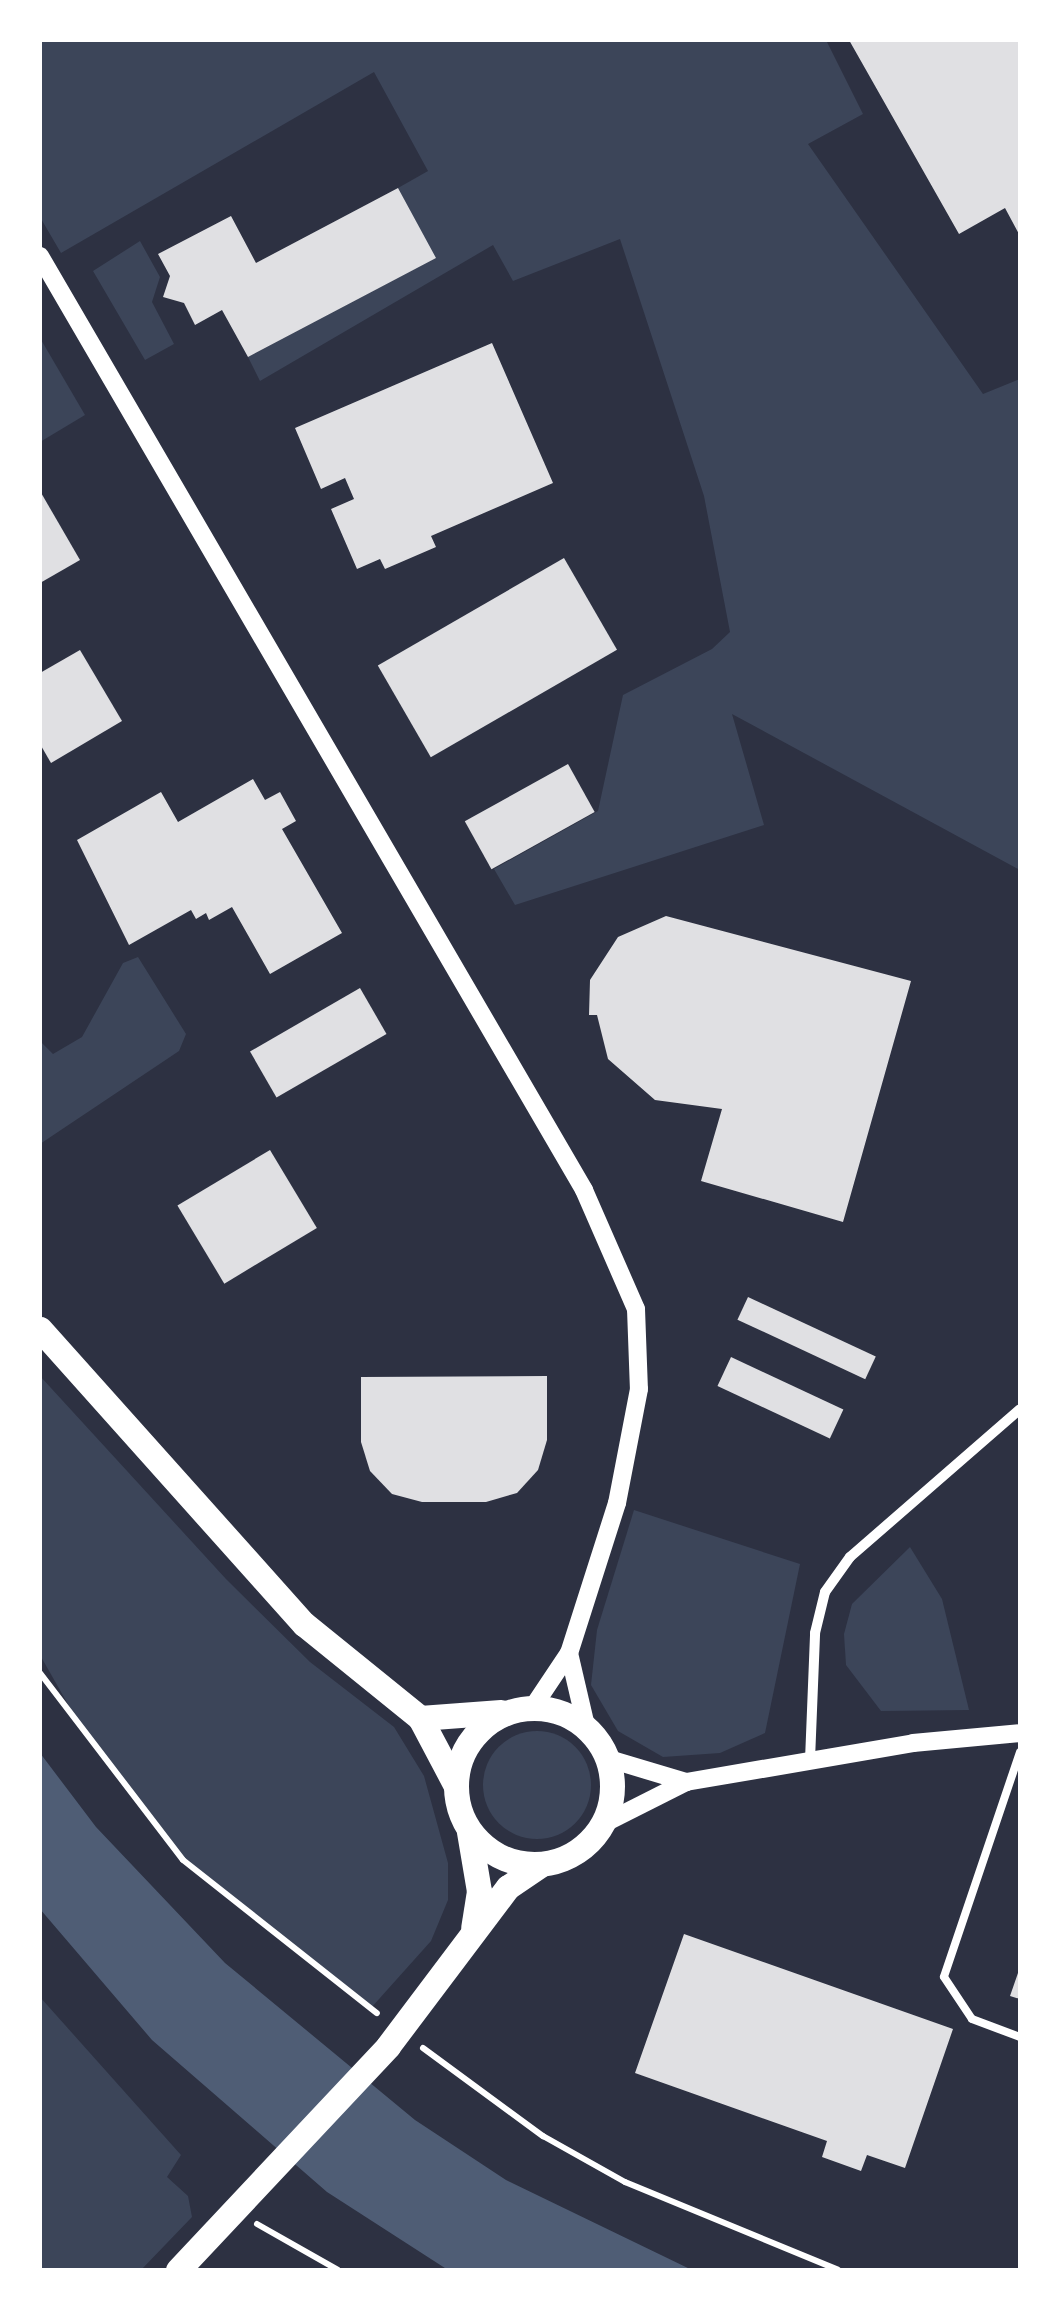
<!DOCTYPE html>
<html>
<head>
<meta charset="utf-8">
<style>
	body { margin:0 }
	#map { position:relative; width:1060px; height:2310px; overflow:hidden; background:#2d3142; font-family:"IBM Plex Sans",sans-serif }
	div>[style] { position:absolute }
	.green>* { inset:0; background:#3c4559 }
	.round { border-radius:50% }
	.water>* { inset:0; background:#4f5d75 }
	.building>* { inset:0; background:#e0e0e3; transform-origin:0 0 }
	.path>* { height:6px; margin:-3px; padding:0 3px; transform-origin:3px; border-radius:3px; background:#fff }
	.service>* { height:8px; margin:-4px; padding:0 4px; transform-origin:4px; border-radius:4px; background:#fff }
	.minor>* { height:10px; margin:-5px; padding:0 5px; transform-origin:5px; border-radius:5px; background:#fff }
	.tertiary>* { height:18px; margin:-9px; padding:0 9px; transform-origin:9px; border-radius:9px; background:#fff }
	.primary>* { height:25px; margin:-12.5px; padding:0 12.5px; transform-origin:12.5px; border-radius:12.5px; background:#fff }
	.primary>.ring { margin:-12.5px; padding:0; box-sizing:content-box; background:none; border:25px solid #fff; border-radius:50% }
	span { translate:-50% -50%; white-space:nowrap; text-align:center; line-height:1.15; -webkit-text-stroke:10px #fff; paint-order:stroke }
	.frame { position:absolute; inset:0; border:42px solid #fff; pointer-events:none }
</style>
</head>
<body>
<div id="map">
	<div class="green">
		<i style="clip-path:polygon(40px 40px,826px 40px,863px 114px,808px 144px,983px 394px,1020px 379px,1020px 870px,732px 714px,764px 825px,515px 905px,494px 869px,598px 811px,623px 695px,712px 649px,730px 632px,704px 496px,620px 239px,513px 281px,493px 245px,260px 381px,248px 357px,435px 258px,398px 188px,428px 171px,374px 72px,61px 253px,40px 217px)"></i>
		<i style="clip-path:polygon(140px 241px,160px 277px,152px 302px,174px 344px,145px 360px,93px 271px)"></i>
		<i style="clip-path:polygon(40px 338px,85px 415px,40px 442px)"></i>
		<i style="clip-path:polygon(138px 957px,186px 1034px,179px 1051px,40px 1144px,40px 1041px,53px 1054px,82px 1037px,123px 963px)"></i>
		<i style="clip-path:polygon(40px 1376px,226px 1579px,310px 1662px,394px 1727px,424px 1776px,448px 1863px,448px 1900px,431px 1941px,371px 2008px,183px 1860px,90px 1743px,40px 1655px)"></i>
		<i style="clip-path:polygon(634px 1510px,800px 1564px,765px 1733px,720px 1753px,663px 1757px,618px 1731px,591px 1685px,597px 1630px)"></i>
		<i style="clip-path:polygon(910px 1547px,942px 1599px,969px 1710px,881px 1711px,846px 1665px,844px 1634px,852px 1604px)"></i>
		<i class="round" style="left:483px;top:1731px;width:108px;height:108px"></i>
		<i style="clip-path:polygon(40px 1997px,181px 2155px,167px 2177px,188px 2196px,192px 2217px,141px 2270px,40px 2270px)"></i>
	</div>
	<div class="water">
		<i style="clip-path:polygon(40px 1753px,96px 1827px,225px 1963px,415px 2120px,506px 2180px,692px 2270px,448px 2270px,327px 2192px,152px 2040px,40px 1909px)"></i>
	</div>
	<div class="building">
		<i style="clip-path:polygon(849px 40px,1020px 40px,1020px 236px,1005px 208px,959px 234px)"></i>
		<i style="clip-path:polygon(398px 188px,436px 258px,248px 357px,222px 310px,195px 325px,184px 303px,163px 297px,170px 276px,158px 254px,231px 216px,256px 263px)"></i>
		<i style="clip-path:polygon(492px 343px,553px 483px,431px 536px,436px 547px,385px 569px,380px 559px,357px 569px,331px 509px,354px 499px,345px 478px,321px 489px,295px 428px)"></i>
		<i style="clip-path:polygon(40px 491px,80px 560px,40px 583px)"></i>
		<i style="left:564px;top:558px;width:106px;height:215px;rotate:60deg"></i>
		<i style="clip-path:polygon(80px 650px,122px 721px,51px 763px,40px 744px,40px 673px)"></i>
		<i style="left:568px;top:764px;width:55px;height:118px;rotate:61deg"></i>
		<i style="clip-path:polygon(253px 779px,265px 800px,280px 792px,296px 821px,282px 829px,342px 933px,270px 974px,232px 907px,209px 920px,206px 913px,196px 919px,191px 910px,129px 945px,77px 840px,161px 792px,178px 822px)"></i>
		<i style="clip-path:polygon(666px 916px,911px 981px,843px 1222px,701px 1181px,722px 1109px,655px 1100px,608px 1059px,597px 1015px,589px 1015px,590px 980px,618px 937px)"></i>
		<i style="left:360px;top:988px;width:53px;height:127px;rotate:60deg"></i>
		<i style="left:270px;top:1150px;width:91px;height:108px;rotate:59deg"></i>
		<i style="left:748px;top:1297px;width:141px;height:25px;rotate:25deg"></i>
		<i style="left:731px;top:1357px;width:124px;height:32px;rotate:25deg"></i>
		<i style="clip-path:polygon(547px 1376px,547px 1440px,538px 1470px,517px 1493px,486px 1502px,422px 1502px,392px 1494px,370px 1471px,361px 1442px,361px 1377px)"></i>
		<i style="clip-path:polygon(684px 1934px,953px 2029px,905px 2168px,867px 2155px,861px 2171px,822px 2157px,827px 2141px,635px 2073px)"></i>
		<i style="clip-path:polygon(1019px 1970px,1020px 1970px,1020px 1999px,1010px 1996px)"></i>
	</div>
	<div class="path">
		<i style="left:40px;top:1673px;width:235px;rotate:52.6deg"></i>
		<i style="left:183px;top:1860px;width:247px;rotate:38.3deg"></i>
		<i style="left:423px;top:2048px;width:149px;rotate:36.3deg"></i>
		<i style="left:543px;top:2136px;width:94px;rotate:29.3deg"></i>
		<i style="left:625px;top:2182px;width:230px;rotate:22.4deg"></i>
		<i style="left:257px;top:2224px;width:93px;rotate:29.6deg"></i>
	</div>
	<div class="service">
		<i style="left:1020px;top:1752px;width:237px;rotate:108.7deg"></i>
		<i style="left:944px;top:1977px;width:50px;rotate:56.3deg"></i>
		<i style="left:972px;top:2019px;width:51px;rotate:20.6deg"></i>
	</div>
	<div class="minor">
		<i style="left:810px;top:1760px;width:127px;rotate:-87.7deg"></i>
		<i style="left:815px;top:1633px;width:42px;rotate:-76.3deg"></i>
		<i style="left:825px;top:1592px;width:43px;rotate:-54.5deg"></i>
		<i style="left:850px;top:1557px;width:225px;rotate:-41deg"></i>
	</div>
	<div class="tertiary">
		<i style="left:40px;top:256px;width:1081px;rotate:59.78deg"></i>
		<i style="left:584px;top:1190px;width:130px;rotate:66.4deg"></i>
		<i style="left:636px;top:1309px;width:80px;rotate:87.9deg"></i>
		<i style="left:639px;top:1389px;width:116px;rotate:100.9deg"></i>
		<i style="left:617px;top:1503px;width:157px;rotate:107.7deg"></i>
		<i style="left:569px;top:1653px;width:65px;rotate:123.7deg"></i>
		<i style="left:569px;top:1653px;width:75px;rotate:76.9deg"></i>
		<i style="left:606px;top:1758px;width:84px;rotate:16.7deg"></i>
		<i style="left:601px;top:1825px;width:95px;rotate:-26.8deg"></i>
		<i style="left:686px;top:1782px;width:230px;rotate:-9.7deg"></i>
		<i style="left:913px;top:1743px;width:107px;rotate:-5.3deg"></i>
	</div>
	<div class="primary">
		<i style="left:40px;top:1329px;width:396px;rotate:48.2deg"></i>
		<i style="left:304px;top:1624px;width:149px;rotate:39deg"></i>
		<i style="left:420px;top:1718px;width:75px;rotate:62.1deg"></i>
		<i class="ring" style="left:456px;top:1708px;width:131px;height:131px"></i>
		<i style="left:420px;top:1718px;width:81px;rotate:-4.2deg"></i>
		<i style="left:469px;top:1832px;width:60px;rotate:80.4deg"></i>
		<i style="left:479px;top:1891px;width:37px;rotate:99deg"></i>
		<i style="left:178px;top:2270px;width:307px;rotate:-46.8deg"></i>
		<i style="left:388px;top:2046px;width:199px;rotate:-53deg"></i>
		<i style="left:508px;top:1887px;width:41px;rotate:-34.1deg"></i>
	</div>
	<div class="frame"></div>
</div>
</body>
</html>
